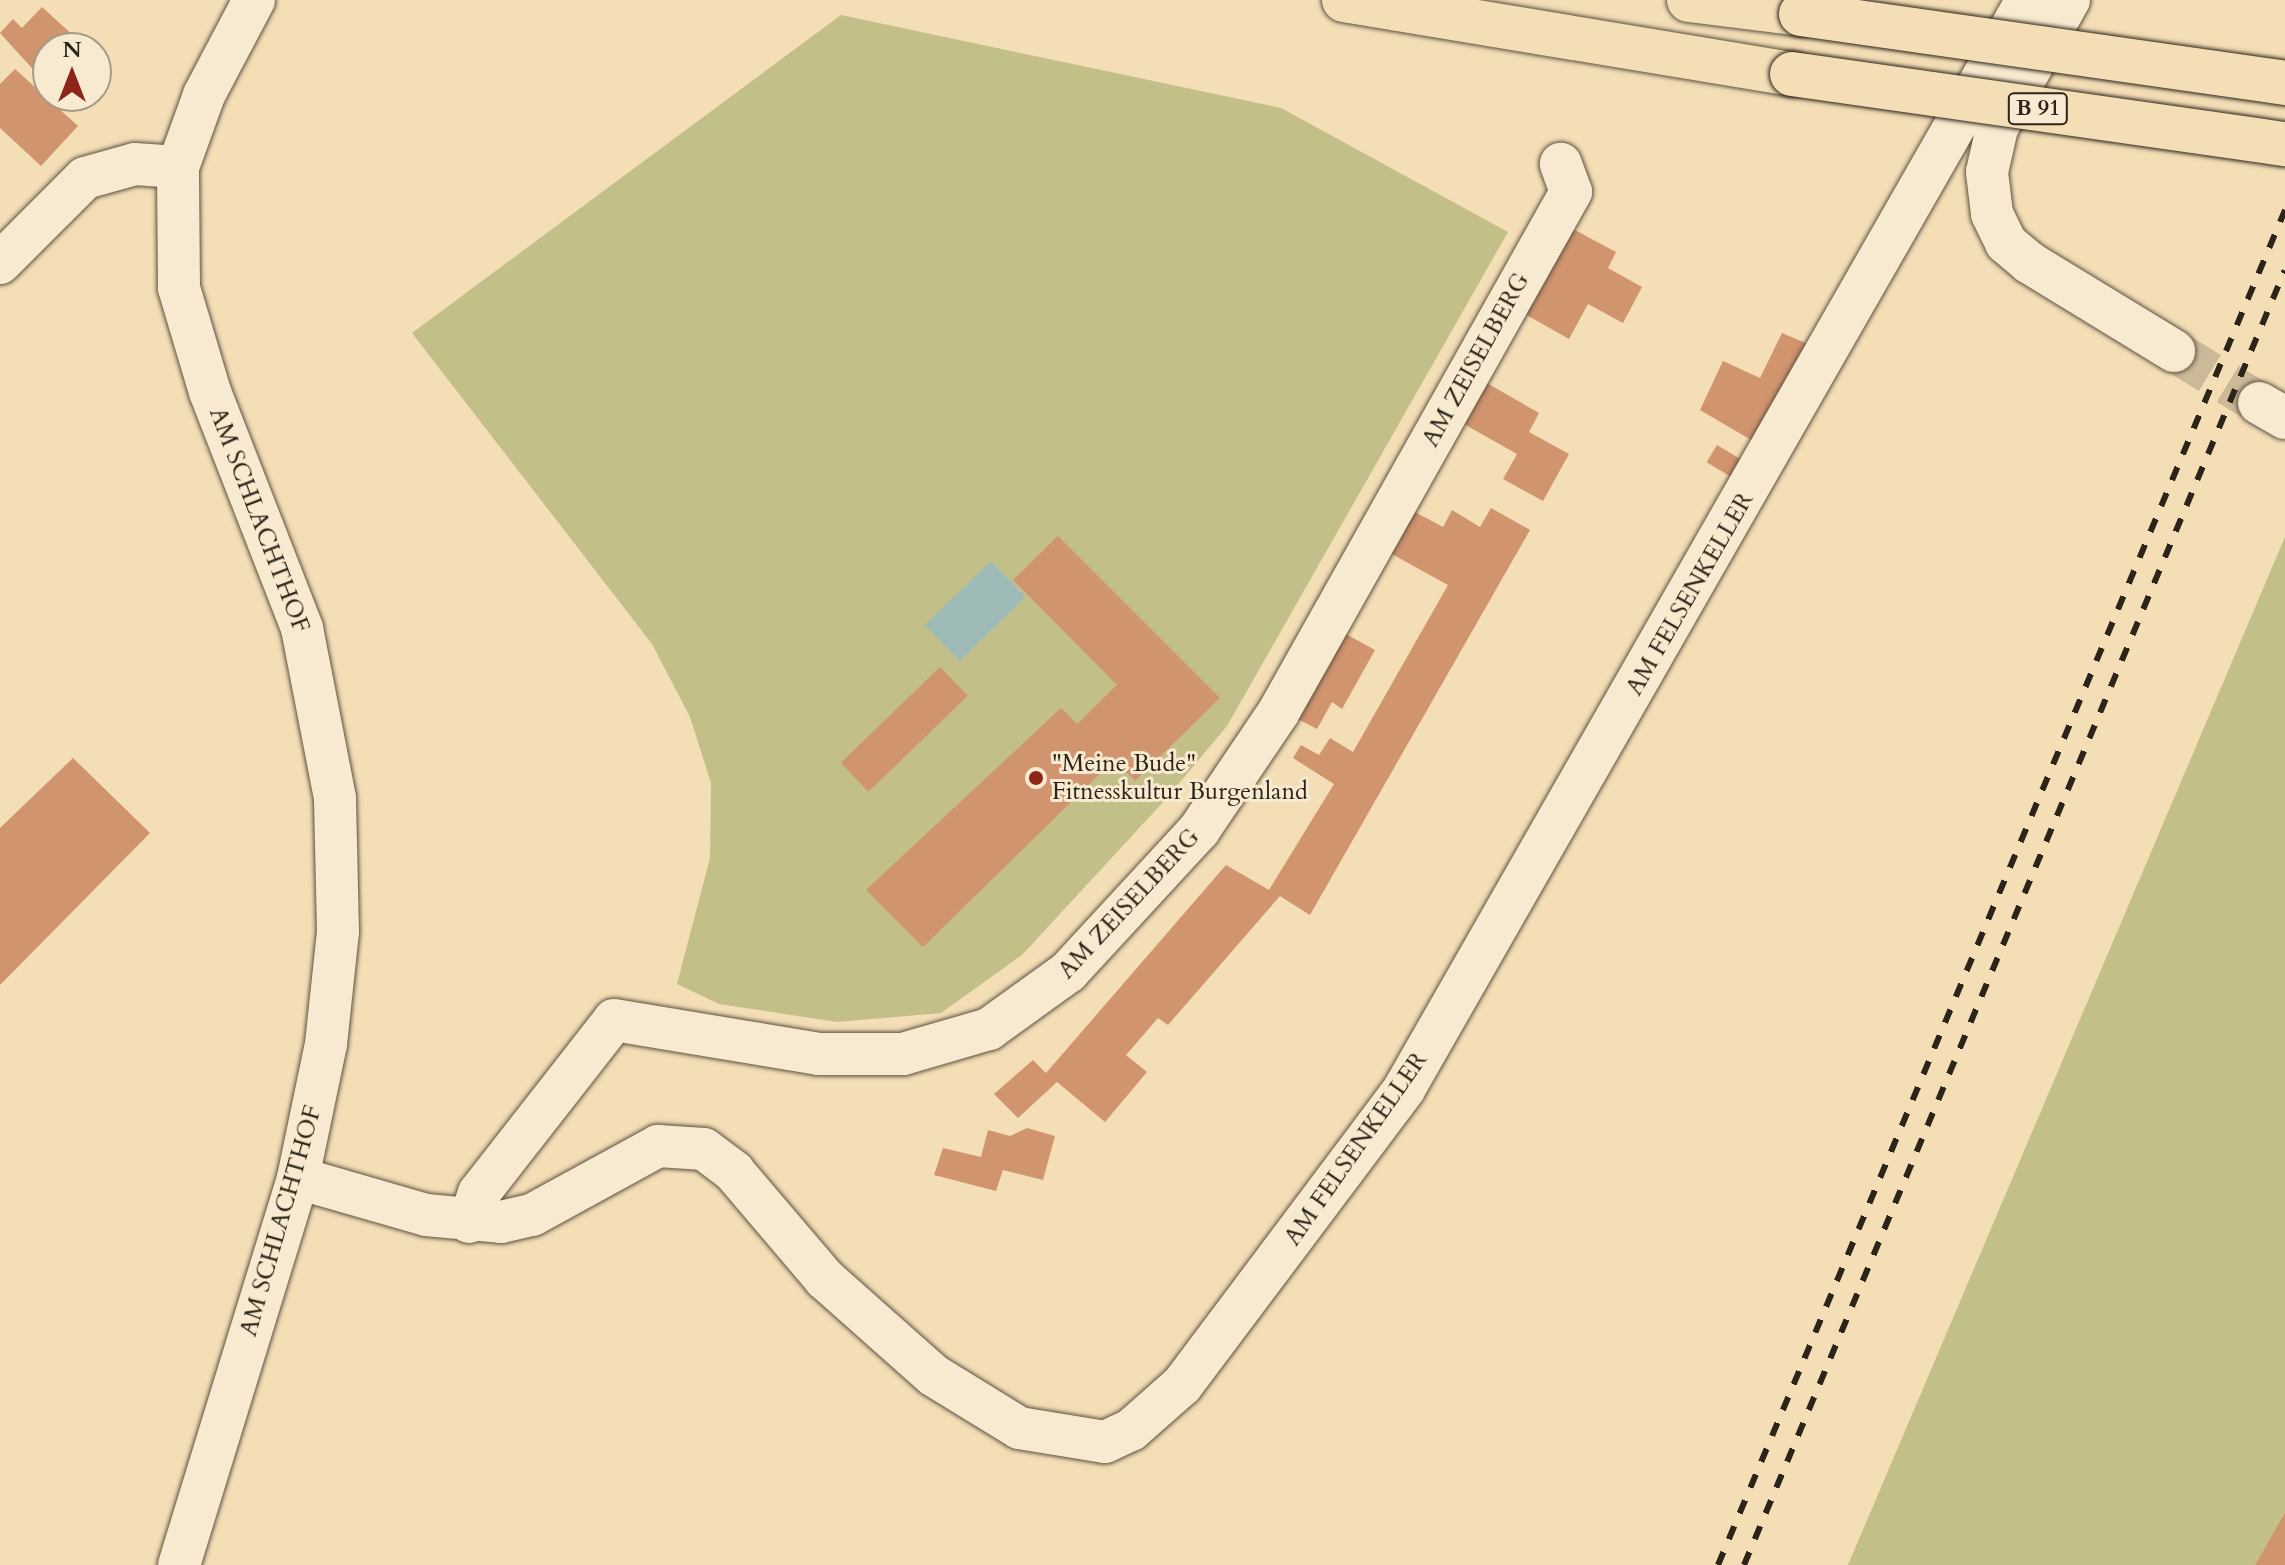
<!DOCTYPE html>
<html>
<head>
<meta charset="utf-8">
<style>
	body { margin:0 }
	#map { position:relative; width:2285px; height:1565px; overflow:hidden; background:#f3deb6; font-family:Cardo,serif }
	div>[style] { position:absolute }
	.green>* { inset:0; background:#c2bf89 }
	.water>* { inset:0; background:#9ebbb7; transform-origin:0 0 }
	.building>* { inset:0; background:#d0946e; transform-origin:0 0 }
	.minor-tunnel>* { height:42px; margin-top:-21px; transform-origin:0; background:repeating-linear-gradient(90deg,#cbb997 0 42px,transparent 0 63px) }
	.roads { filter:drop-shadow(0 0 2px #5e5240) drop-shadow(0 0 2px #5e5240) }
	.minor>* { height:42px; margin:-21px; padding:0 21px; transform-origin:21px; border-radius:21px; background:#f7ead0 }
	.highway>* { height:44px; margin:-22px; padding:0 22px; transform-origin:22px; border-radius:22px; background:#f3deb6 }
	.rail>* { height:6px; margin-top:-3px; transform-origin:0; background:repeating-linear-gradient(90deg,#2c2419 0 14px,transparent 0 28px) }
	.bridges { filter:drop-shadow(0 0 2px #2c2419) drop-shadow(0 0 2px #2c2419) }
	.highway-bridge>* { height:44px; margin:-22px; padding:0 22px; transform-origin:22px; border-radius:22px; background:#f3deb6 }
	.dots>* { width:22px; height:22px; translate:-50% -50%; box-sizing:border-box; border:4px solid #f7ead0; border-radius:50% }
	span { translate:-50% -50%; white-space:nowrap; text-align:center; line-height:1.15; -webkit-text-stroke:6px #f7ead0; paint-order:stroke }
	.shield-label span { padding:2px 6px; background:#f7ead0; border:2px solid; border-radius:6px; -webkit-text-stroke-width:0 }
	.shield-label { font-size:22px; color:#2c2419; font-weight:700 }
	.street-label { font-size:24px; color:#2c2419 }
	.poi-label { font-size:24px; color:#2c2419 }
	.left { translate:0 -50%; text-align:left }
	.north { position:absolute; left:32px; top:32px; width:80px; height:80px; box-sizing:border-box; background:#f7ead0; border:2px solid #a69b87; border-radius:50%; rotate:0deg; font-size:22px; font-weight:700; line-height:32px; text-align:center; color:#2c2419 }
	.north::after { content:''; display:block; margin:auto; width:28px; height:36px; background:#8f2418; clip-path:polygon(50% 0,100% 100%,50% 72%,0 100%) }
</style>
</head>
<body>
<div id="map">
	<div class="green">
		<i style="clip-path:polygon(841px 15px,1281px 108px,1508px 232px,1227px 726px,1165px 800px,1022px 955px,941px 1013px,837px 1022px,719px 1004px,677px 984px,710px 858px,711px 783px,690px 717px,652px 644px,412px 333px)"></i>
		<i style="clip-path:polygon(2285px 537px,2285px 1512px,2255px 1565px,1848px 1565px)"></i>
	</div>
	<div class="water">
		<i style="left:991px;top:561px;width:50px;height:92px;rotate:46deg"></i>
	</div>
	<div class="building">
		<i style="clip-path:polygon(42px 7px,76px 38px,68px 48px,48px 48px,48px 68px,40px 77px,0 33px,13px 19px,22px 28px)"></i>
		<i style="clip-path:polygon(15px 69px,78px 126px,41px 166px,0 128px,0 84px)"></i>
		<i style="clip-path:polygon(1571px 228px,1616px 252px,1608px 268px,1642px 287px,1623px 323px,1588px 304px,1569px 339px,1523px 313px)"></i>
		<i style="clip-path:polygon(1782px 333px,1810px 345px,1758px 444px,1700px 410px,1723px 361px,1760px 378px)"></i>
		<i style="clip-path:polygon(1485px 382px,1539px 413px,1529px 432px,1569px 454px,1543px 501px,1503px 479px,1517px 454px,1462px 423px)"></i>
		<i style="left:1717px;top:445px;width:37px;height:20px;rotate:31deg"></i>
		<i style="clip-path:polygon(1491px 508px,1530px 530px,1310px 915px,1280px 896px,1168px 1025px,1158px 1018px,1126px 1055px,1147px 1072px,1105px 1122px,1057px 1082px,1018px 1118px,994px 1094px,1033px 1060px,1046px 1073px,1226px 865px,1269px 890px,1334px 784px,1293px 758px,1301px 745px,1319px 755px,1330px 738px,1353px 752px,1448px 585px,1390px 553px,1413px 511px,1443px 527px,1452px 510px,1480px 527px)"></i>
		<i style="clip-path:polygon(1058px 536px,1220px 698px,1135px 781px,1114px 760px,923px 947px,866px 890px,1061px 708px,1077px 724px,1117px 685px,1013px 580px)"></i>
		<i style="clip-path:polygon(1344px 633px,1375px 650px,1342px 709px,1332px 702px,1317px 729px,1296px 718px)"></i>
		<i style="left:940px;top:667px;width:40px;height:138px;rotate:46deg"></i>
		<i style="clip-path:polygon(73px 758px,150px 833px,0 985px,0 828px)"></i>
		<i style="clip-path:polygon(1027px 1128px,1055px 1136px,1043px 1180px,1003px 1170px,996px 1191px,934px 1175px,943px 1148px,981px 1157px,988px 1130px,1010px 1136px)"></i>
		<i style="clip-path:polygon(2285px 1512px,2285px 1565px,2255px 1565px)"></i>
	</div>
	<div class="minor-tunnel">
		<i style="left:2174px;top:351px;width:100px;rotate:31.5deg"></i>
	</div>
	<div class="roads">
		<div class="minor">
			<i style="left:2069px;top:0;width:147px;rotate:119.4deg"></i>
			<i style="left:1997px;top:128px;width:45px;rotate:102.8deg"></i>
			<i style="left:1987px;top:172px;width:42px;rotate:83.2deg"></i>
			<i style="left:1992px;top:214px;width:32px;rotate:64deg"></i>
			<i style="left:2006px;top:243px;width:31px;rotate:40deg"></i>
			<i style="left:2030px;top:263px;width:169px;rotate:31.4deg"></i>
			<i style="left:0;top:263px;width:120px;rotate:-45deg"></i>
			<i style="left:85px;top:178px;width:52px;rotate:-15.6deg"></i>
			<i style="left:135px;top:164px;width:43px;rotate:4deg"></i>
			<i style="left:2259px;top:403px;width:30px;rotate:30deg"></i>
			<i style="left:298px;top:1178px;width:133px;rotate:16.1deg"></i>
			<i style="left:426px;top:1215px;width:75px;rotate:5.3deg"></i>
			<i style="left:501px;top:1222px;width:32px;rotate:-13deg"></i>
			<i style="left:532px;top:1215px;width:144px;rotate:-28.7deg"></i>
			<i style="left:658px;top:1146px;width:46px;rotate:3.7deg"></i>
			<i style="left:704px;top:1149px;width:38px;rotate:37deg"></i>
			<i style="left:734px;top:1172px;width:140px;rotate:49.6deg"></i>
			<i style="left:825px;top:1279px;width:144px;rotate:41.6deg"></i>
			<i style="left:933px;top:1375px;width:101px;rotate:31.6deg"></i>
			<i style="left:1019px;top:1428px;width:87px;rotate:9.2deg"></i>
			<i style="left:1105px;top:1442px;width:29px;rotate:-25deg"></i>
			<i style="left:1131px;top:1430px;width:68px;rotate:-41.4deg"></i>
			<i style="left:1182px;top:1385px;width:370px;rotate:-53.1deg"></i>
			<i style="left:1404px;top:1089px;width:1255px;rotate:-60.23deg"></i>
			<i style="left:469px;top:1222px;width:31px;rotate:-71deg"></i>
			<i style="left:479px;top:1193px;width:219px;rotate:-52deg"></i>
			<i style="left:614px;top:1020px;width:208px;rotate:9.4deg"></i>
			<i style="left:819px;top:1054px;width:84px"></i>
			<i style="left:903px;top:1054px;width:90px;rotate:-16.2deg"></i>
			<i style="left:989px;top:1029px;width:97px;rotate:-35.8deg"></i>
			<i style="left:1068px;top:972px;width:193px;rotate:-47.3deg"></i>
			<i style="left:1199px;top:830px;width:141px;rotate:-56deg"></i>
			<i style="left:1278px;top:713px;width:598px;rotate:-60.65deg"></i>
			<i style="left:1571px;top:192px;width:30px;rotate:-110deg"></i>
			<i style="left:179px;top:1565px;width:405px;rotate:-72.9deg"></i>
			<i style="left:298px;top:1178px;width:137px;rotate:-78.2deg"></i>
			<i style="left:326px;top:1044px;width:113px;rotate:-83.9deg"></i>
			<i style="left:338px;top:932px;width:134px;rotate:-91.3deg"></i>
			<i style="left:335px;top:798px;width:173px;rotate:-101deg"></i>
			<i style="left:302px;top:628px;width:253px;rotate:-111.3deg"></i>
			<i style="left:210px;top:392px;width:109px;rotate:-106.6deg"></i>
			<i style="left:179px;top:288px;width:121px;rotate:-90.5deg"></i>
			<i style="left:178px;top:167px;width:77px;rotate:-70.1deg"></i>
			<i style="left:204px;top:95px;width:107px;rotate:-62.2deg"></i>
		</div>
		<div class="highway">
			<i style="left:1344px;top:0;width:454px;rotate:9.4deg"></i>
			<i style="left:1689px;top:0;width:113px;rotate:7.1deg"></i>
		</div>
	</div>
	<div class="rail">
		<i style="left:1718px;top:1565px;width:1469px;rotate:-67.29deg"></i>
		<i style="left:1744px;top:1565px;width:1403px;rotate:-67.33deg"></i>
	</div>
	<div class="bridges">
		<div class="highway-bridge">
			<i style="left:1801px;top:14px;width:489px;rotate:8.1deg"></i>
			<i style="left:1792px;top:74px;width:498px;rotate:8.1deg"></i>
		</div>
	</div>
	<div class="dots">
		<i style="left:1036px;top:778px;background:#8f2418"></i>
	</div>
	<div class="shield-label">
		<span style="left:2038px;top:109px">B 91</span>
	</div>
	<div class="street-label">
		<span style="left:1476px;top:360px;rotate:-61deg">AM ZEISELBERG</span>
		<span style="left:259px;top:520px;rotate:69deg">AM SCHLACHTHOF</span>
		<span style="left:1690px;top:594px;rotate:-60deg">AM FELSENKELLER</span>
		<span style="left:1129px;top:904px;rotate:-47deg">AM ZEISELBERG</span>
		<span style="left:1356px;top:1149px;rotate:-55deg">AM FELSENKELLER</span>
		<span style="left:281px;top:1221px;rotate:-74deg">AM SCHLACHTHOF</span>
	</div>
	<div class="poi-label">
		<span class="left" style="left:1052px;top:778px">"Meine Bude"<br>Fitnesskultur Burgenland</span>
	</div>
	<div class="north">N</div>
</div>
</body>
</html>
